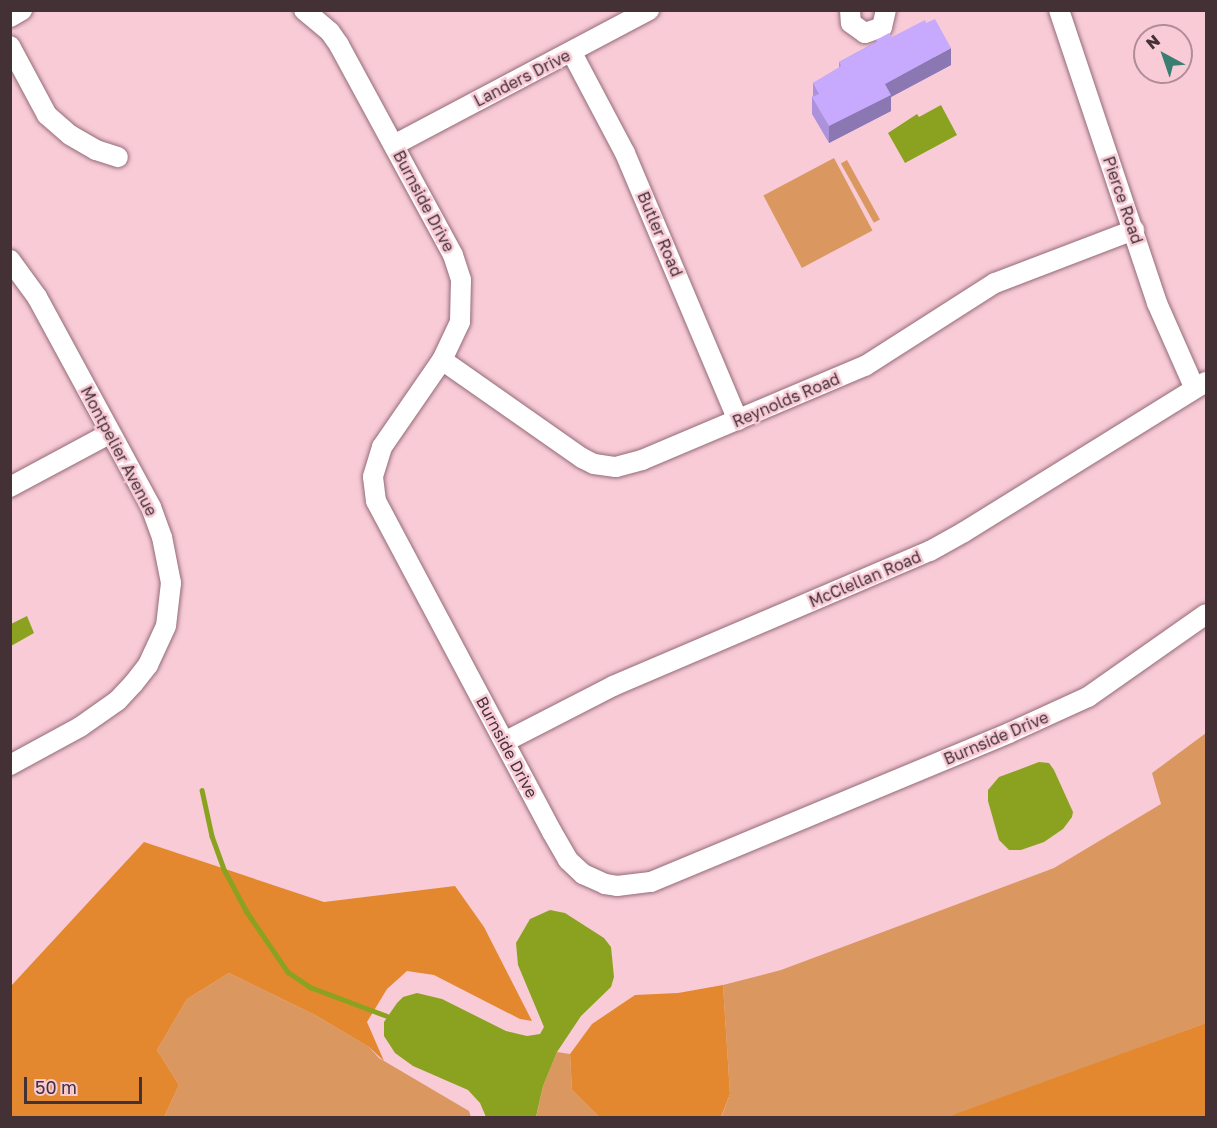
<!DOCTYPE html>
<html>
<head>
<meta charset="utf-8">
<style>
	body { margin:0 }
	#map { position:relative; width:1217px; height:1128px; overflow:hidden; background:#f8cbd7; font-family:"Golos Text",sans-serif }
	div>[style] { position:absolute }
	.green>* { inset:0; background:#da9860; transform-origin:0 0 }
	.forest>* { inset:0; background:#e3882e }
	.water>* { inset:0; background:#8ba220 }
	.stream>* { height:4.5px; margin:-2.25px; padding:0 2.25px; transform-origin:2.25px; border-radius:2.25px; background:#8ba220 }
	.roads { filter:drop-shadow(0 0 2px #936b77) drop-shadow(0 0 2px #936b77) }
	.minor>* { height:20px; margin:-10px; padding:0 10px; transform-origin:10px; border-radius:10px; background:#fff }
	.wall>* { inset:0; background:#ab92da }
	.shaded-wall>* { inset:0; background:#8b77b1 }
	.building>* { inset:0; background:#c7aafd }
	span { translate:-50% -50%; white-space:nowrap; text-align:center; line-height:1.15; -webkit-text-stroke:5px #f8cbd7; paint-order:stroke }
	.street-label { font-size:16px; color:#433136 }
	.frame { position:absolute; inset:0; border:12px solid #433136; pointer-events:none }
	.north { position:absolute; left:1133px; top:24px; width:60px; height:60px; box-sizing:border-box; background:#f8cbd7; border:2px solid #b08d97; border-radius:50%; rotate:320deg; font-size:16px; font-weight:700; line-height:24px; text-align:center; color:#433136 }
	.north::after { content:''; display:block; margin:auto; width:21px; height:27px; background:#3a7e72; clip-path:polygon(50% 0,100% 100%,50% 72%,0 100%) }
	.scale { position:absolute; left:24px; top:1077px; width:118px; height:27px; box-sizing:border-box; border:3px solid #433136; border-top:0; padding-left:8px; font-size:18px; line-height:21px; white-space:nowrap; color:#433136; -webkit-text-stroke:4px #f8cbd7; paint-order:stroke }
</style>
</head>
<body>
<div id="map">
	<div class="green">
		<i style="left:834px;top:158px;width:82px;height:80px;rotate:62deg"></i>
		<i style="left:847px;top:160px;width:68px;height:7px;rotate:61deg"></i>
		<i style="clip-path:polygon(1206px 733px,1206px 1023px,951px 1117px,721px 1118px,730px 1094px,723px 985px,781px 970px,1054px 868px,1161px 804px,1152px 773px)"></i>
		<i style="clip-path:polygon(229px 973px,315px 1015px,369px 1047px,379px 1058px,469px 1111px,471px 1117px,164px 1117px,179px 1085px,157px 1050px,187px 999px)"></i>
		<i style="clip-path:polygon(557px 1052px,570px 1054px,572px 1090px,599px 1117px,536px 1118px,543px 1086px)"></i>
	</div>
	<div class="forest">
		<i style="clip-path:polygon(144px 842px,324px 902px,455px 886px,484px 927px,532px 1021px,520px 1019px,434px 975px,407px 971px,387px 989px,367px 1022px,384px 1061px,369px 1047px,315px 1015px,229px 973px,187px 999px,157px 1050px,179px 1085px,164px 1117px,11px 1117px,11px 986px)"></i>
		<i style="clip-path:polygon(723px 985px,730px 1094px,721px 1117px,599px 1117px,572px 1090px,570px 1054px,592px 1024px,635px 995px,678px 993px)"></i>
		<i style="clip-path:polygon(1206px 1023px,1206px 1117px,951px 1117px,953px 1115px)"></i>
	</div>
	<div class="water">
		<i style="clip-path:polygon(941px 105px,957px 135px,905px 163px,888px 133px,917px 114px,919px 117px)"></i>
		<i style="clip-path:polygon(27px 616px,34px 633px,11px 646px,11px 624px)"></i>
		<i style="clip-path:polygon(1039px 762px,1049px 763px,1054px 770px,1073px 812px,1072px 817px,1063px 829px,1044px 842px,1021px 850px,1009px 850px,999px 840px,988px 801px,988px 790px,999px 777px)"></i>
		<i style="clip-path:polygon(550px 910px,565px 913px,604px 938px,611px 947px,614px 977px,611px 987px,581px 1016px,557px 1052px,543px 1086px,536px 1117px,486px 1117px,480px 1103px,468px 1090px,413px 1066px,395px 1053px,384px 1036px,384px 1022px,397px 1003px,403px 997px,417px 993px,442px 999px,506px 1031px,527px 1036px,540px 1034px,544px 1027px,518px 965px,516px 943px,530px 919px)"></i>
	</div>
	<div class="stream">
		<i style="left:202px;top:790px;width:47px;rotate:77.7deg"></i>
		<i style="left:212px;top:836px;width:37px;rotate:70deg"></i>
		<i style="left:225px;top:871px;width:47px;rotate:61.8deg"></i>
		<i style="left:247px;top:912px;width:73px;rotate:55.7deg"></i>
		<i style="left:288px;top:972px;width:27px;rotate:34deg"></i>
		<i style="left:310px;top:987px;width:82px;rotate:20.6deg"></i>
	</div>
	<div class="roads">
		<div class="minor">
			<i style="left:304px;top:10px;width:34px;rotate:40deg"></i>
			<i style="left:330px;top:32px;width:16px;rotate:55deg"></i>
			<i style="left:339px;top:45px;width:239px;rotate:61.5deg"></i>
			<i style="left:453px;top:255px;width:26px;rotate:72deg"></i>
			<i style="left:461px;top:280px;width:42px;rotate:91.4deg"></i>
			<i style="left:460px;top:322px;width:42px;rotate:115.3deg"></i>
			<i style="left:442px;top:360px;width:106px;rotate:124.6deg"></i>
			<i style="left:382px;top:447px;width:31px;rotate:107deg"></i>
			<i style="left:373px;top:477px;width:24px;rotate:83deg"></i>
			<i style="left:376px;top:501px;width:375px;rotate:62deg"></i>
			<i style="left:552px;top:832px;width:32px;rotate:60deg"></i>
			<i style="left:568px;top:860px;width:21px;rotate:43deg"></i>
			<i style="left:583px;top:874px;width:24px;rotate:24deg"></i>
			<i style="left:605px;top:884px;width:12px;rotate:9deg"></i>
			<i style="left:617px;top:886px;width:34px;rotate:-7deg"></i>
			<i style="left:651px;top:882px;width:388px;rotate:-22.6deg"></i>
			<i style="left:1009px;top:733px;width:87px;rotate:-24.5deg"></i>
			<i style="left:1088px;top:697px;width:144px;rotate:-35.1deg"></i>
			<i style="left:850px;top:10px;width:13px;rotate:86deg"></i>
			<i style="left:851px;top:23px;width:17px;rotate:36deg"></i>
			<i style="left:865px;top:33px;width:18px;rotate:-19deg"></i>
			<i style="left:882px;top:27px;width:17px;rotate:-77deg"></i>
			<i style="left:1059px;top:10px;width:309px;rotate:71.5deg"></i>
			<i style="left:1157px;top:303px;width:92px;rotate:66.2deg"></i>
			<i style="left:10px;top:17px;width:14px;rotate:-30deg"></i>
			<i style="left:10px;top:46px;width:78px;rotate:61.8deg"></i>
			<i style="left:47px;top:115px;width:30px;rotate:41deg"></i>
			<i style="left:70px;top:135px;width:30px;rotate:30deg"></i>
			<i style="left:96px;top:150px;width:23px;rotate:18deg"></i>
			<i style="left:572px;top:53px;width:113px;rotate:62.1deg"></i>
			<i style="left:625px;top:153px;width:290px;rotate:67.1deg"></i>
			<i style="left:394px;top:145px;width:289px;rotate:-27.9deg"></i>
			<i style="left:10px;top:260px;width:46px;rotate:53.9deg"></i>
			<i style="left:37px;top:297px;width:239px;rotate:61.5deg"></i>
			<i style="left:151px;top:507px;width:32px;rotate:70deg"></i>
			<i style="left:162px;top:537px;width:47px;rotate:78.9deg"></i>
			<i style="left:171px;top:583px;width:43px;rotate:96.6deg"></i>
			<i style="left:166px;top:626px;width:43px;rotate:114.8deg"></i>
			<i style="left:148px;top:665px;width:24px;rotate:128deg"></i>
			<i style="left:133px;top:684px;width:23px;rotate:133deg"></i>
			<i style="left:117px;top:701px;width:45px;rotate:144.9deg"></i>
			<i style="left:80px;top:727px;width:80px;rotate:151.5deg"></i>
			<i style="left:442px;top:360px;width:171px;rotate:35deg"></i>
			<i style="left:582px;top:458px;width:13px;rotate:27deg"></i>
			<i style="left:594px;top:464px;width:22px;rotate:8deg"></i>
			<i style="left:616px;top:467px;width:27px;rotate:-15deg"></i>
			<i style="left:642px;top:460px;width:242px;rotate:-22.9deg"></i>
			<i style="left:865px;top:366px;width:154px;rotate:-32.6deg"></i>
			<i style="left:995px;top:283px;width:149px;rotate:-20.9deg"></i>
			<i style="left:10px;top:487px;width:112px;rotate:-28.2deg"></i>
			<i style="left:506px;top:741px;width:120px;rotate:-27.2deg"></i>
			<i style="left:613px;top:686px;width:345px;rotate:-23.1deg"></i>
			<i style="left:930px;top:551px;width:39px;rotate:-29deg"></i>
			<i style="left:964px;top:532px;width:285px;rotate:-31.8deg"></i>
		</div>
	</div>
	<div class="wall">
		<i style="clip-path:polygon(892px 37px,951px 65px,891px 97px,891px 111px,829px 143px,812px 114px,812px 97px,813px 96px,813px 83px,839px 68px,839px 62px,876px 42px,876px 40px)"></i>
	</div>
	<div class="shaded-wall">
		<i style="clip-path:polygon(951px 48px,951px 65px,891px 97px,891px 111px,829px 143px,829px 126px,885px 84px)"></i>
	</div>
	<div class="building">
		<i style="clip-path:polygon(935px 19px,951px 48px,885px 84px,891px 95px,829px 126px,812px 97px,819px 94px,813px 83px,841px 66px,839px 62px,877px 42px,876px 40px,889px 33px,892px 37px,925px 20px,926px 23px)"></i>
	</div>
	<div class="street-label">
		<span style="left:522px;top:78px;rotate:-27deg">Landers Drive</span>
		<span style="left:1123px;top:200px;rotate:71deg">Pierce Road</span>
		<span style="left:424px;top:201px;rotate:62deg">Burnside Drive</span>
		<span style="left:660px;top:234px;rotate:67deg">Butler Road</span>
		<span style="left:786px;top:400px;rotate:-23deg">Reynolds Road</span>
		<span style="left:119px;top:451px;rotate:62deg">Montpelier Avenue</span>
		<span style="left:865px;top:579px;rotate:-23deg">McClellan Road</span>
		<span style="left:996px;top:738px;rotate:-23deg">Burnside Drive</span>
		<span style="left:507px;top:747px;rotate:62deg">Burnside Drive</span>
	</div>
	<div class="frame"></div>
	<div class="north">N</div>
	<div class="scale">50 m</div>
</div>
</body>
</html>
